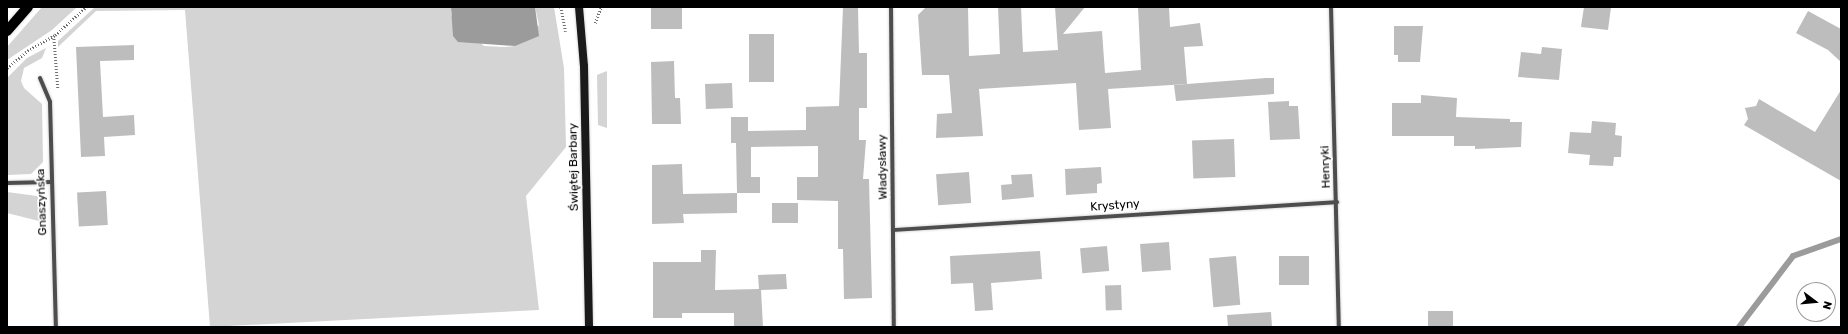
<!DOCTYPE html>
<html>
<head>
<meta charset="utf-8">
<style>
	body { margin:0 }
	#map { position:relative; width:1848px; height:334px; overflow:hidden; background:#fff; font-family:Rubik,sans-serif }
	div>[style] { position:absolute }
	.green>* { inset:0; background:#d4d4d4 }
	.water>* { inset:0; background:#9b9b9b }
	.stream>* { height:6px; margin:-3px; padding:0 3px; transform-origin:3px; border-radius:3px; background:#9b9b9b }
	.building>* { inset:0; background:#bdbdbd; transform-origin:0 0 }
	.path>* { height:2.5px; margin-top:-1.25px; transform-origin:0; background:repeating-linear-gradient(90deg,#6f6f6f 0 1px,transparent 0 3px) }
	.roads { filter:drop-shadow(0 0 1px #dbdbdb) drop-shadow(0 0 1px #dbdbdb) }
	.street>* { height:4px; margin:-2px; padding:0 2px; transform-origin:2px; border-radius:2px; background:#4d4d4d }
	.secondary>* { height:8px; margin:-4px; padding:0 4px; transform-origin:4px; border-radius:4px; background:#1a1a1a }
	.primary>* { height:10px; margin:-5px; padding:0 5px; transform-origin:5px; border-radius:5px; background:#000 }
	span { translate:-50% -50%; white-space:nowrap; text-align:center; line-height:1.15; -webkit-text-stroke:3.5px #fff; paint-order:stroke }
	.street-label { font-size:12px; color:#000 }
	.frame { position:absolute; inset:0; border:8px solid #000; pointer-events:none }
	.north { position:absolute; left:1796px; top:282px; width:40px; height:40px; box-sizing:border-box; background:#fff; border:1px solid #999; border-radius:50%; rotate:106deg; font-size:11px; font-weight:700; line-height:16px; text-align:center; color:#000 }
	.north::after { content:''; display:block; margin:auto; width:14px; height:18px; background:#000; clip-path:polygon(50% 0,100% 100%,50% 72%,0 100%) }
</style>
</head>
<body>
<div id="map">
	<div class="green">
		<i style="clip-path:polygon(42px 7px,77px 7px,52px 30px,7px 60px,7px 47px)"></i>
		<i style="clip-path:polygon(95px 7px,451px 7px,451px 15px,484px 46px,505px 47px,515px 46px,539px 25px,535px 7px,554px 7px,564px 68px,566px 147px,526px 196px,539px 310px,210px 327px,185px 10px,96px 11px,58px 47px,58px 41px)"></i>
		<i style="clip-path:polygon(46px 48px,42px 58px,24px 68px,21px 81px,24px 88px,42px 104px,43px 162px,31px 174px,7px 175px,7px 78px,27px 58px)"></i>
		<i style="clip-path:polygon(607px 71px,607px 128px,598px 125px,597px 75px)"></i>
		<i style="clip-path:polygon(7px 192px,37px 196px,44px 206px,44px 220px,40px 224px,39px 221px,7px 213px)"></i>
	</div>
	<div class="water">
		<i style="clip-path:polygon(451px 7px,535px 7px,539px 36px,515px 46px,458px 42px,453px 36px)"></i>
	</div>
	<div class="stream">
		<i style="left:1739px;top:327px;width:89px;rotate:-52.7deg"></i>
		<i style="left:1793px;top:256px;width:51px;rotate:-19.5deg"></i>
	</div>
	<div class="building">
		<i style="left:651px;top:7px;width:31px;height:22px"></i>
		<i style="clip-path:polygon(843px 7px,858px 7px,859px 53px,867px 53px,867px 108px,859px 108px,859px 140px,866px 140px,863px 179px,869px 179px,872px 298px,844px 299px,843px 249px,838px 249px,838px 201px,797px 200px,797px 177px,818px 177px,818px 146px,751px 147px,751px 177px,760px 177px,760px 193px,737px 193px,736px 143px,731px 143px,731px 117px,748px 117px,748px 131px,806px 130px,806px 107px,839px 106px)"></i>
		<i style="clip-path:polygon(926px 7px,968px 7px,969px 56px,1000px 54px,998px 7px,1021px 7px,1023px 52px,1058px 50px,1055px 7px,1085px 7px,1063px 34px,1102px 31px,1105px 73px,1141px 70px,1138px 7px,1169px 7px,1170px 27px,1200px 23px,1203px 46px,1184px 47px,1187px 84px,1108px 89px,1111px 128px,1079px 130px,1076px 83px,979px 89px,983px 136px,936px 138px,937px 114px,952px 113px,949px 75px,922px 75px,918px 15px)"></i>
		<i style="clip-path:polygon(1584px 7px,1611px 7px,1608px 30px,1581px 27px)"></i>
		<i style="clip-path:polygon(1808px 11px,1841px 29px,1841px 62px,1828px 50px,1796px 33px)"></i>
		<i style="clip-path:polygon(1394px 26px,1423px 26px,1420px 62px,1398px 62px,1398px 55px,1394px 55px)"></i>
		<i style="left:749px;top:34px;width:25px;height:48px"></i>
		<i style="clip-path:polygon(134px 45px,134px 60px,100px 61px,103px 117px,134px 115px,135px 135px,104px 137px,105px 156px,81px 157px,76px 47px)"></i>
		<i style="clip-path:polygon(1542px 47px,1562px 49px,1559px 80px,1518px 77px,1521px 52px,1541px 54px)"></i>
		<i style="clip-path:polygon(674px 61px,675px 98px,680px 98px,681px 124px,652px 124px,651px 62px)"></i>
		<i style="clip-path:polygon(1266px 78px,1274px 78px,1274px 94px,1176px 101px,1174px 85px)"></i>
		<i style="left:732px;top:83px;width:25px;height:27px;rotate:88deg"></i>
		<i style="clip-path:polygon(1841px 90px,1841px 181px,1744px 125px,1748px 119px,1745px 108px,1756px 106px,1759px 99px,1815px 132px)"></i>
		<i style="clip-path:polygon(1421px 95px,1457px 98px,1456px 117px,1510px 119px,1510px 122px,1522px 122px,1521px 147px,1475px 149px,1475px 146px,1454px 146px,1454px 136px,1392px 136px,1392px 103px,1421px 103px)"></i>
		<i style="clip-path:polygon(1289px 101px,1289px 106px,1298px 106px,1300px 139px,1270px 140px,1268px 102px)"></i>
		<i style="clip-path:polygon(1592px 121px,1616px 123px,1615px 135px,1622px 136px,1621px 157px,1614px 157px,1613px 166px,1589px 165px,1590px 155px,1568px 153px,1570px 132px,1591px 133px)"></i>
		<i style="left:1234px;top:139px;width:38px;height:42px;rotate:88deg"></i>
		<i style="clip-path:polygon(682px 164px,683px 194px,737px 193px,737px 213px,683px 214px,684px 223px,652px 224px,652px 165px)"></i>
		<i style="clip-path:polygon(1101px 167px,1102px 183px,1097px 184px,1097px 193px,1066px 195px,1065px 169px)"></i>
		<i style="left:969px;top:172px;width:31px;height:33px;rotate:86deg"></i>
		<i style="clip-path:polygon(1032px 174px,1034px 197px,1002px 200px,1001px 185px,1012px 184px,1011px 175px)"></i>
		<i style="left:106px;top:191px;width:34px;height:29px;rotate:87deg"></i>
		<i style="left:772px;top:203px;width:26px;height:20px"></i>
		<i style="left:1169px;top:242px;width:28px;height:29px;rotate:86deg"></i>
		<i style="left:1107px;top:246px;width:25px;height:27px;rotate:85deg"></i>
		<i style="clip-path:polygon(701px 250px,716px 250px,715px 290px,759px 289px,758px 275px,786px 274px,787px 289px,761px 290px,763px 327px,734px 327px,734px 313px,682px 313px,682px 318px,653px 318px,653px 262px,701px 262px)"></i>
		<i style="clip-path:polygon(1040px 251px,1042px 279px,991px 283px,993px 310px,975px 311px,973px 283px,951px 284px,950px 256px)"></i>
		<i style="left:1236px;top:256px;width:49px;height:27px;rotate:85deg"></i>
		<i style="left:1279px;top:256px;width:30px;height:29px"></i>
		<i style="left:1121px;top:285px;width:25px;height:16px;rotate:88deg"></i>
		<i style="left:1428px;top:311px;width:25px;height:16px"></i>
		<i style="clip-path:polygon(1271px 312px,1272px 327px,1228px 327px,1227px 315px)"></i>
	</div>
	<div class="path">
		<i style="left:561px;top:7px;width:25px;rotate:79deg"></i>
		<i style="left:595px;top:23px;width:17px;rotate:-69deg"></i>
		<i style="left:54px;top:36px;width:52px;rotate:85.6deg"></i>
		<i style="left:7px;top:68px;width:30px;rotate:-40deg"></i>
		<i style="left:30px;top:49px;width:29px;rotate:-29deg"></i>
		<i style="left:55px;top:35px;width:42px;rotate:-42.1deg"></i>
	</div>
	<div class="roads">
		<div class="street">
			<i style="left:891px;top:7px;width:320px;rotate:89.5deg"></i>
			<i style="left:1331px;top:7px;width:320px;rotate:88.6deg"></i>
			<i style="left:40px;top:78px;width:26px;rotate:67deg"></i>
			<i style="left:50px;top:102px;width:225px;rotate:88.5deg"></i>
			<i style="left:7px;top:183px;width:44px;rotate:-1.3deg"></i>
			<i style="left:894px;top:230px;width:444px;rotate:-3.6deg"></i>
		</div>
		<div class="secondary">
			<i style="left:579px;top:7px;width:59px;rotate:85.2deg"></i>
			<i style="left:584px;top:66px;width:261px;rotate:88.9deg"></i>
		</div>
		<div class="primary">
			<i style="left:7px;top:31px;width:32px;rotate:-49deg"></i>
		</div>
	</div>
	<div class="street-label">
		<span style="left:574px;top:167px;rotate:-91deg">Świętej Barbary</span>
		<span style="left:883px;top:167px;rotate:-91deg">Władysławy</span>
		<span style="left:1326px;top:167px;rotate:-92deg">Henryki</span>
		<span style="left:42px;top:202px;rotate:-92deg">Gnaszyńska</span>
		<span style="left:1115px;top:206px;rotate:-4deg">Krystyny</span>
	</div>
	<div class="frame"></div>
	<div class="north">N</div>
</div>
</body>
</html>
